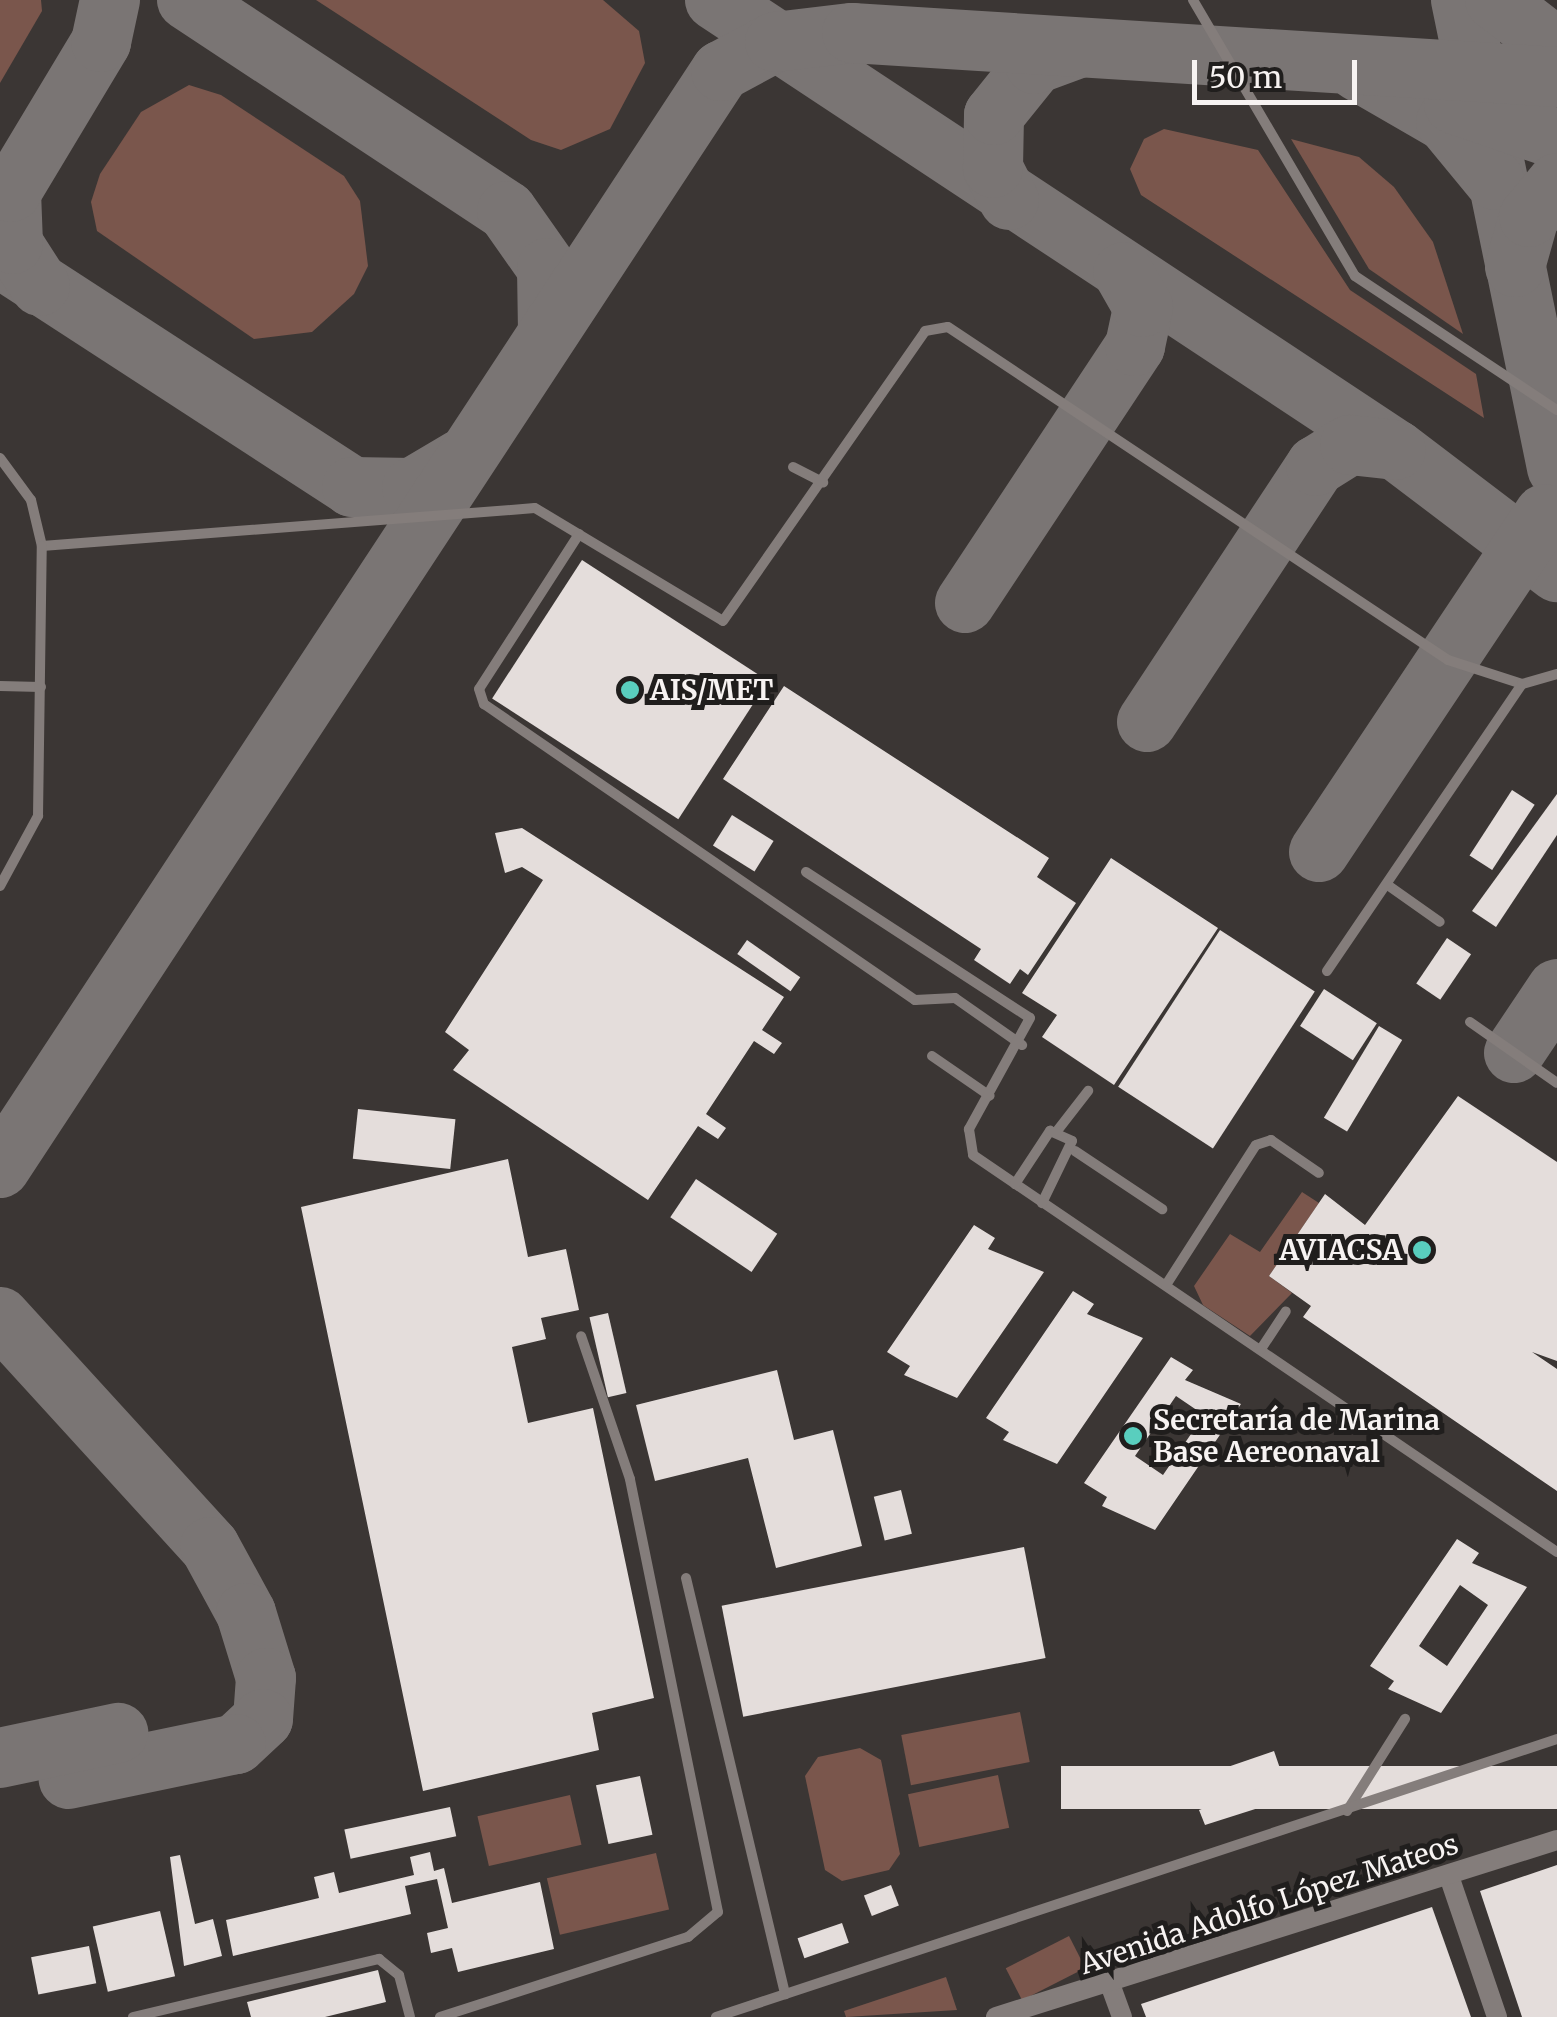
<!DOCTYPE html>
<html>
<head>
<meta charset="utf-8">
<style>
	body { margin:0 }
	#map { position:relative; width:1557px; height:2017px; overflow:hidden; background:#3b3634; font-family:Merriweather,serif }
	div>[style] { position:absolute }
	.green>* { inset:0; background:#7a564c; transform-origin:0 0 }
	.taxiway>* { height:60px; margin:-30px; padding:0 30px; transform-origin:30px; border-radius:30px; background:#7a7574 }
	.building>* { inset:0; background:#e4dddb; transform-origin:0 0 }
	.lane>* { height:10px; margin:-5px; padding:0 5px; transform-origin:5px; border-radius:5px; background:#847d7b }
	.street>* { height:20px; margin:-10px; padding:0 10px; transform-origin:10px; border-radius:10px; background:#847d7b }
	.dots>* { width:28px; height:28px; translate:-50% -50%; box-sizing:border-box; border:5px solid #201e1d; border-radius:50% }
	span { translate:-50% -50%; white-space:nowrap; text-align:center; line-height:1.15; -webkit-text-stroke:10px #201e1d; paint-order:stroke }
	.poi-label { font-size:28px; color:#f7f3f2; font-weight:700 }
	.left { translate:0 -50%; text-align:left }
	.right { translate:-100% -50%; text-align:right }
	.street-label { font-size:28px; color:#f7f3f2 }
	.scale { position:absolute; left:1192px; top:60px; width:165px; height:45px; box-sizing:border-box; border:5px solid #f7f3f2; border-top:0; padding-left:12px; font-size:30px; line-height:35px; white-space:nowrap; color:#f7f3f2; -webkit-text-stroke:8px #201e1d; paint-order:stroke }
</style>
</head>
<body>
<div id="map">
	<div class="green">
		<i style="clip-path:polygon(0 0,41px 0,42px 11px,0 83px)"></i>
		<i style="clip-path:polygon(316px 0,603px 0,639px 31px,645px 63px,610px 129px,561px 150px,531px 140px)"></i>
		<i style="clip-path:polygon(189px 85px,221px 95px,344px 176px,360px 201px,368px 266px,354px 294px,312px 332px,254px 339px,97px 231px,91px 202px,100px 174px,141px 112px)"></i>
		<i style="clip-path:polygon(1164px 129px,1258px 150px,1350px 290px,1476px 374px,1484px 418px,1141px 195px,1130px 169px,1144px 139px)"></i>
		<i style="clip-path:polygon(1291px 139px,1359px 157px,1394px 187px,1433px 242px,1463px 334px,1369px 269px)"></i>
		<i style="clip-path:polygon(1302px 1192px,1319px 1203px,1269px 1276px,1292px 1293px,1250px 1336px,1203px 1305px,1194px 1286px,1230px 1234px,1260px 1252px)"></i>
		<i style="left:1020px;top:1712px;width:51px;height:121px;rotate:79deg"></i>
		<i style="clip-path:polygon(860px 1748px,881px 1760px,900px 1854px,889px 1870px,842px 1881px,825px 1870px,805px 1776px,818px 1757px)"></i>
		<i style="left:998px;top:1775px;width:54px;height:92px;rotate:78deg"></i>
		<i style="left:570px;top:1795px;width:51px;height:95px;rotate:77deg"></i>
		<i style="left:656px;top:1853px;width:58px;height:112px;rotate:77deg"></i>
		<i style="left:1069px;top:1936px;width:36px;height:71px;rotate:63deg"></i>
		<i style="clip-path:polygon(946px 1977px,957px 2010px,846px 2017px,844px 2011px)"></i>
	</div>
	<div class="taxiway">
		<i style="left:187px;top:0;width:383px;rotate:33.4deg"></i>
		<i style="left:507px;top:211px;width:70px;rotate:54.9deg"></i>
		<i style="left:547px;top:268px;width:61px;rotate:89.1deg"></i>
		<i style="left:715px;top:0;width:816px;rotate:33.46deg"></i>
		<i style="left:1396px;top:450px;width:202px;rotate:37.2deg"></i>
		<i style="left:1461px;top:0;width:478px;rotate:78.4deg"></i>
		<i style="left:1495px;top:0;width:78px;rotate:37.7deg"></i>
		<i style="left:1358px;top:71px;width:102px;rotate:30.1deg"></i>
		<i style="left:1446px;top:122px;width:75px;rotate:50.4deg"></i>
		<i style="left:1454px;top:104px;width:109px;rotate:18.8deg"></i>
		<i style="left:1009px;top:200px;width:36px;rotate:-117deg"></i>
		<i style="left:993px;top:168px;width:53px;rotate:-88.9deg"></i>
		<i style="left:994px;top:115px;width:65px;rotate:-51.2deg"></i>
		<i style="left:1035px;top:64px;width:44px;rotate:-20.1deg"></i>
		<i style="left:0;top:258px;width:420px;rotate:33deg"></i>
		<i style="left:352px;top:487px;width:60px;rotate:1deg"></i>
		<i style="left:412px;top:488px;width:57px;rotate:-30.6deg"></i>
		<i style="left:1515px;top:267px;width:52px;rotate:-74.4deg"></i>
		<i style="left:1529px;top:217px;width:44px;rotate:-50.5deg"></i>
		<i style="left:40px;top:286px;width:50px;rotate:-122.7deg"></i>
		<i style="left:13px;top:244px;width:52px;rotate:-92.2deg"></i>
		<i style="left:11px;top:192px;width:175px;rotate:-59deg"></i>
		<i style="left:101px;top:42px;width:43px;rotate:-77.9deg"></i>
		<i style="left:965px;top:603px;width:308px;rotate:-56.5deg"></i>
		<i style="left:1135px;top:346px;width:40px;rotate:-78deg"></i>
		<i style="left:1143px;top:307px;width:40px;rotate:-119.7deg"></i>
		<i style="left:1147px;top:722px;width:307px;rotate:-56.6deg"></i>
		<i style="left:1316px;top:466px;width:40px;rotate:-32deg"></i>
		<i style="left:1350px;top:445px;width:46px;rotate:6.2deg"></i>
		<i style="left:1319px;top:852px;width:406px;rotate:-56.3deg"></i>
		<i style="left:1514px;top:1053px;width:77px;rotate:-56.1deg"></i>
		<i style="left:0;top:1168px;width:1313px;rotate:-56.69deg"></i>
		<i style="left:721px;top:71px;width:61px;rotate:-28.2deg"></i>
		<i style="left:775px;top:42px;width:78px;rotate:-6.7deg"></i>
		<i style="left:852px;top:33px;width:706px;rotate:3.57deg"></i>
		<i style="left:0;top:1317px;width:311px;rotate:47.6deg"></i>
		<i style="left:210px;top:1547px;width:75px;rotate:61.4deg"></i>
		<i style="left:246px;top:1613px;width:68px;rotate:72.9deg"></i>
		<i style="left:266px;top:1678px;width:41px;rotate:94.2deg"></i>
		<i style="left:263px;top:1719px;width:37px;rotate:137deg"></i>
		<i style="left:236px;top:1744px;width:171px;rotate:168.2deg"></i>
		<i style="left:0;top:1758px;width:121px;rotate:-12deg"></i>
	</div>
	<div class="building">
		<i style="left:582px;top:560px;width:222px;height:165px;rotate:33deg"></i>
		<i style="clip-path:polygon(784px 686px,1049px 858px,1037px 877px,1076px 903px,1028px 975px,1020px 969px,1010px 984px,974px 960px,981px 949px,723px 779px)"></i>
		<i style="left:1512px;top:790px;width:27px;height:78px;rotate:33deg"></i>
		<i style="clip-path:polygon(1557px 794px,1557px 835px,1496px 927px,1472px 911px)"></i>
		<i style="left:732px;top:815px;width:49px;height:36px;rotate:32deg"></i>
		<i style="clip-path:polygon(522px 828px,784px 997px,762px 1030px,782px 1043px,774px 1054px,754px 1041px,706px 1114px,726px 1128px,718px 1139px,698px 1126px,648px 1200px,453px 1070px,469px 1050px,445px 1032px,543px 880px,522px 867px,505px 873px,495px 833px)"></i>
		<i style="clip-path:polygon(1111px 858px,1218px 928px,1114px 1085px,1042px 1037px,1057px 1015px,1022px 993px)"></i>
		<i style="left:1220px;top:930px;width:113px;height:187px;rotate:33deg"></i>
		<i style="left:1447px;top:938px;width:29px;height:55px;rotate:34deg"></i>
		<i style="left:747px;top:940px;width:65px;height:17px;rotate:35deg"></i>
		<i style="left:1324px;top:989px;width:63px;height:44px;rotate:33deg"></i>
		<i style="left:1379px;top:1026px;width:27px;height:107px;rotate:31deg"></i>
		<i style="clip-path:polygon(1458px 1096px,1557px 1162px,1557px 1361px,1532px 1352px,1557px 1369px,1557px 1491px,1303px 1317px,1311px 1306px,1269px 1276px,1325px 1194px,1365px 1225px)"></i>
		<i style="left:358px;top:1109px;width:98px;height:50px;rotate:6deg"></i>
		<i style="clip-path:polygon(508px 1159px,528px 1257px,566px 1249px,579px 1310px,541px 1318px,546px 1339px,512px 1347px,528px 1423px,593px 1408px,654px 1698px,592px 1713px,599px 1750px,423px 1791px,301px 1207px)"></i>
		<i style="left:696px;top:1179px;width:98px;height:46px;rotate:34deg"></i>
		<i style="clip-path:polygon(974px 1225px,995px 1238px,988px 1249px,1044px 1272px,957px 1398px,904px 1375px,910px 1366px,887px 1352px)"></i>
		<i style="clip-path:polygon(1073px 1291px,1094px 1304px,1087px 1314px,1143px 1338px,1057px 1464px,1003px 1440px,1009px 1432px,986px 1418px)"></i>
		<i style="left:608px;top:1313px;width:82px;height:19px;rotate:77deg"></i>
		<i style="clip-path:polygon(evenodd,1171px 1357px,1193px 1370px,1185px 1380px,1241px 1404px,1155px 1530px,1102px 1506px,1107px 1497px,1084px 1483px,1171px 1357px,1176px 1396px,1204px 1415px,1163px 1475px,1135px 1456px,1176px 1396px)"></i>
		<i style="clip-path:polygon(777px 1370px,794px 1440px,833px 1430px,862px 1546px,776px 1568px,748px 1458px,655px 1481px,636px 1405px)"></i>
		<i style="left:901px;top:1490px;width:45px;height:28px;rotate:76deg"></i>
		<i style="clip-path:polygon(evenodd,1457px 1539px,1479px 1553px,1472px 1563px,1527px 1587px,1441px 1713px,1388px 1689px,1394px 1681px,1370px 1666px,1457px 1539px,1460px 1585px,1488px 1605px,1447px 1666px,1419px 1646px,1460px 1585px)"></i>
		<i style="left:1024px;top:1547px;width:113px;height:308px;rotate:79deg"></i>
		<i style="left:1274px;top:1751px;width:18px;height:91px;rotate:71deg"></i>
		<i style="left:1557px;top:1766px;width:43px;height:496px;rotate:90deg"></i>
		<i style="left:640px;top:1776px;width:60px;height:45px;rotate:78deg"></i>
		<i style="clip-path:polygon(1264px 1786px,1271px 1804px,1205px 1825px,1199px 1810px)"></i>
		<i style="left:450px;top:1807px;width:30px;height:108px;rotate:78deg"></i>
		<i style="clip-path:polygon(430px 1852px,434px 1871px,444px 1868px,452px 1903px,540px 1882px,554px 1949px,458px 1972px,452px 1948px,431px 1953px,427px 1933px,448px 1928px,437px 1879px,405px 1886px,411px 1914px,233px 1956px,226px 1920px,319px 1898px,314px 1877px,334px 1872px,339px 1893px,414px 1875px,410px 1857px)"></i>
		<i style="clip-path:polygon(180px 1855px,195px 1924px,213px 1919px,222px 1956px,184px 1966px,170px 1857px)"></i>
		<i style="clip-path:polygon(1557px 1865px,1557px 2017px,1522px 2017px,1480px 1891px)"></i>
		<i style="left:891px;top:1885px;width:22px;height:29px;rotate:69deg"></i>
		<i style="clip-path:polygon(1432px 1907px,1471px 2017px,1146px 2017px,1141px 2004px)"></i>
		<i style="left:160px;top:1911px;width:67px;height:69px;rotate:77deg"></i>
		<i style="left:842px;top:1923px;width:21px;height:47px;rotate:71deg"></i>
		<i style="left:89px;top:1946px;width:38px;height:59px;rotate:79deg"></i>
		<i style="clip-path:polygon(378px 1970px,386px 2002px,325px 2017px,251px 2017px,247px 2002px)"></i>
	</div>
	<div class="lane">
		<i style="left:1193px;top:0;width:320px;rotate:59.6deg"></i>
		<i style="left:1355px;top:276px;width:242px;rotate:33.6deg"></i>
		<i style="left:0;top:458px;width:52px;rotate:53.6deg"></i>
		<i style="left:31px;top:500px;width:47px;rotate:76.6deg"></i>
		<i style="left:42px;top:546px;width:494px;rotate:-4.4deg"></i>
		<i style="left:535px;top:508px;width:219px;rotate:31deg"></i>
		<i style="left:723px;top:621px;width:353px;rotate:-55.1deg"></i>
		<i style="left:925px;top:331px;width:23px;rotate:-10deg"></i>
		<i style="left:948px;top:327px;width:601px;rotate:33.66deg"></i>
		<i style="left:1448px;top:660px;width:78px;rotate:18deg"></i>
		<i style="left:793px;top:467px;width:34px;rotate:27deg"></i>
		<i style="left:579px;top:534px;width:184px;rotate:122.8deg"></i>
		<i style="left:479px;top:689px;width:16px;rotate:72deg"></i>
		<i style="left:484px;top:704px;width:523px;rotate:34.48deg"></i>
		<i style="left:915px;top:1000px;width:40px;rotate:-2.9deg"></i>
		<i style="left:955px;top:998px;width:82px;rotate:35deg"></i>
		<i style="left:0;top:686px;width:41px;rotate:1.4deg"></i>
		<i style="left:806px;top:872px;width:267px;rotate:33.1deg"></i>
		<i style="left:1030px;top:1018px;width:127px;rotate:118.8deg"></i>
		<i style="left:969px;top:1129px;width:26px;rotate:81deg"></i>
		<i style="left:973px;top:1155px;width:706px;rotate:34.21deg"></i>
		<i style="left:0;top:886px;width:80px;rotate:-61.5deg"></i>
		<i style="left:38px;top:816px;width:270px;rotate:-89.2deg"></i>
		<i style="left:1389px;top:886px;width:62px;rotate:35.2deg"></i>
		<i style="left:1327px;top:971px;width:347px;rotate:-55.8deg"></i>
		<i style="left:1522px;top:684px;width:36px;rotate:-16deg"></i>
		<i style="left:1470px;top:1022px;width:106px;rotate:35deg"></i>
		<i style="left:932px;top:1056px;width:70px;rotate:34.6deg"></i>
		<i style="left:1057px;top:1131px;width:51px;rotate:-52.2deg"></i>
		<i style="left:1075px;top:1151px;width:105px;rotate:33.7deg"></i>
		<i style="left:1015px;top:1184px;width:64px;rotate:-56.6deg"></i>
		<i style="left:1050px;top:1131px;width:24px;rotate:24deg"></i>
		<i style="left:1072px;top:1141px;width:69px;rotate:115.8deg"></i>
		<i style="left:1166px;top:1285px;width:166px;rotate:-57.3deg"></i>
		<i style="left:1256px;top:1145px;width:16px;rotate:-18deg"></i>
		<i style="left:1271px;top:1140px;width:58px;rotate:34.5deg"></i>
		<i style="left:1261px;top:1349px;width:45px;rotate:-56.7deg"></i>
		<i style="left:686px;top:1578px;width:428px;rotate:76.6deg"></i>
		<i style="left:1347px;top:1811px;width:109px;rotate:-57.8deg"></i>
		<i style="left:133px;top:2017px;width:253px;rotate:-13.3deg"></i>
		<i style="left:379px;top:1959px;width:26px;rotate:39deg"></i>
		<i style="left:399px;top:1975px;width:43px;rotate:75.3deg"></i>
		<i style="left:440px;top:2017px;width:261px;rotate:-17.9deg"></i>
		<i style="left:688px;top:1937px;width:39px;rotate:-40deg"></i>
		<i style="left:718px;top:1912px;width:442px;rotate:-101.5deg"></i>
		<i style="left:630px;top:1479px;width:151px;rotate:-108.9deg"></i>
		<i style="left:716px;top:2017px;width:886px;rotate:-18.29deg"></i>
	</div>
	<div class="street">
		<i style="left:1449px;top:1876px;width:149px;rotate:71.2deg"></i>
		<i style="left:1110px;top:1984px;width:35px;rotate:70deg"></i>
		<i style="left:996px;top:2017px;width:588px;rotate:-17.51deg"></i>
	</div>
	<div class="dots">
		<i style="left:630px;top:690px;background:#59cebe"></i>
		<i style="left:1422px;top:1250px;background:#59cebe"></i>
		<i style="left:1133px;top:1436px;background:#59cebe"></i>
	</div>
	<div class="poi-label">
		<span class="left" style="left:650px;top:690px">AIS/MET</span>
		<span class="right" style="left:1402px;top:1250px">AVIACSA</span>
		<span class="left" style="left:1153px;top:1436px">Secretaría de Marina<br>Base Aereonaval</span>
	</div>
	<div class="street-label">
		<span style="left:1269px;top:1904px;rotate:-18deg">Avenida Adolfo López Mateos</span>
	</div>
	<div class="scale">50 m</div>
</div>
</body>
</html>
